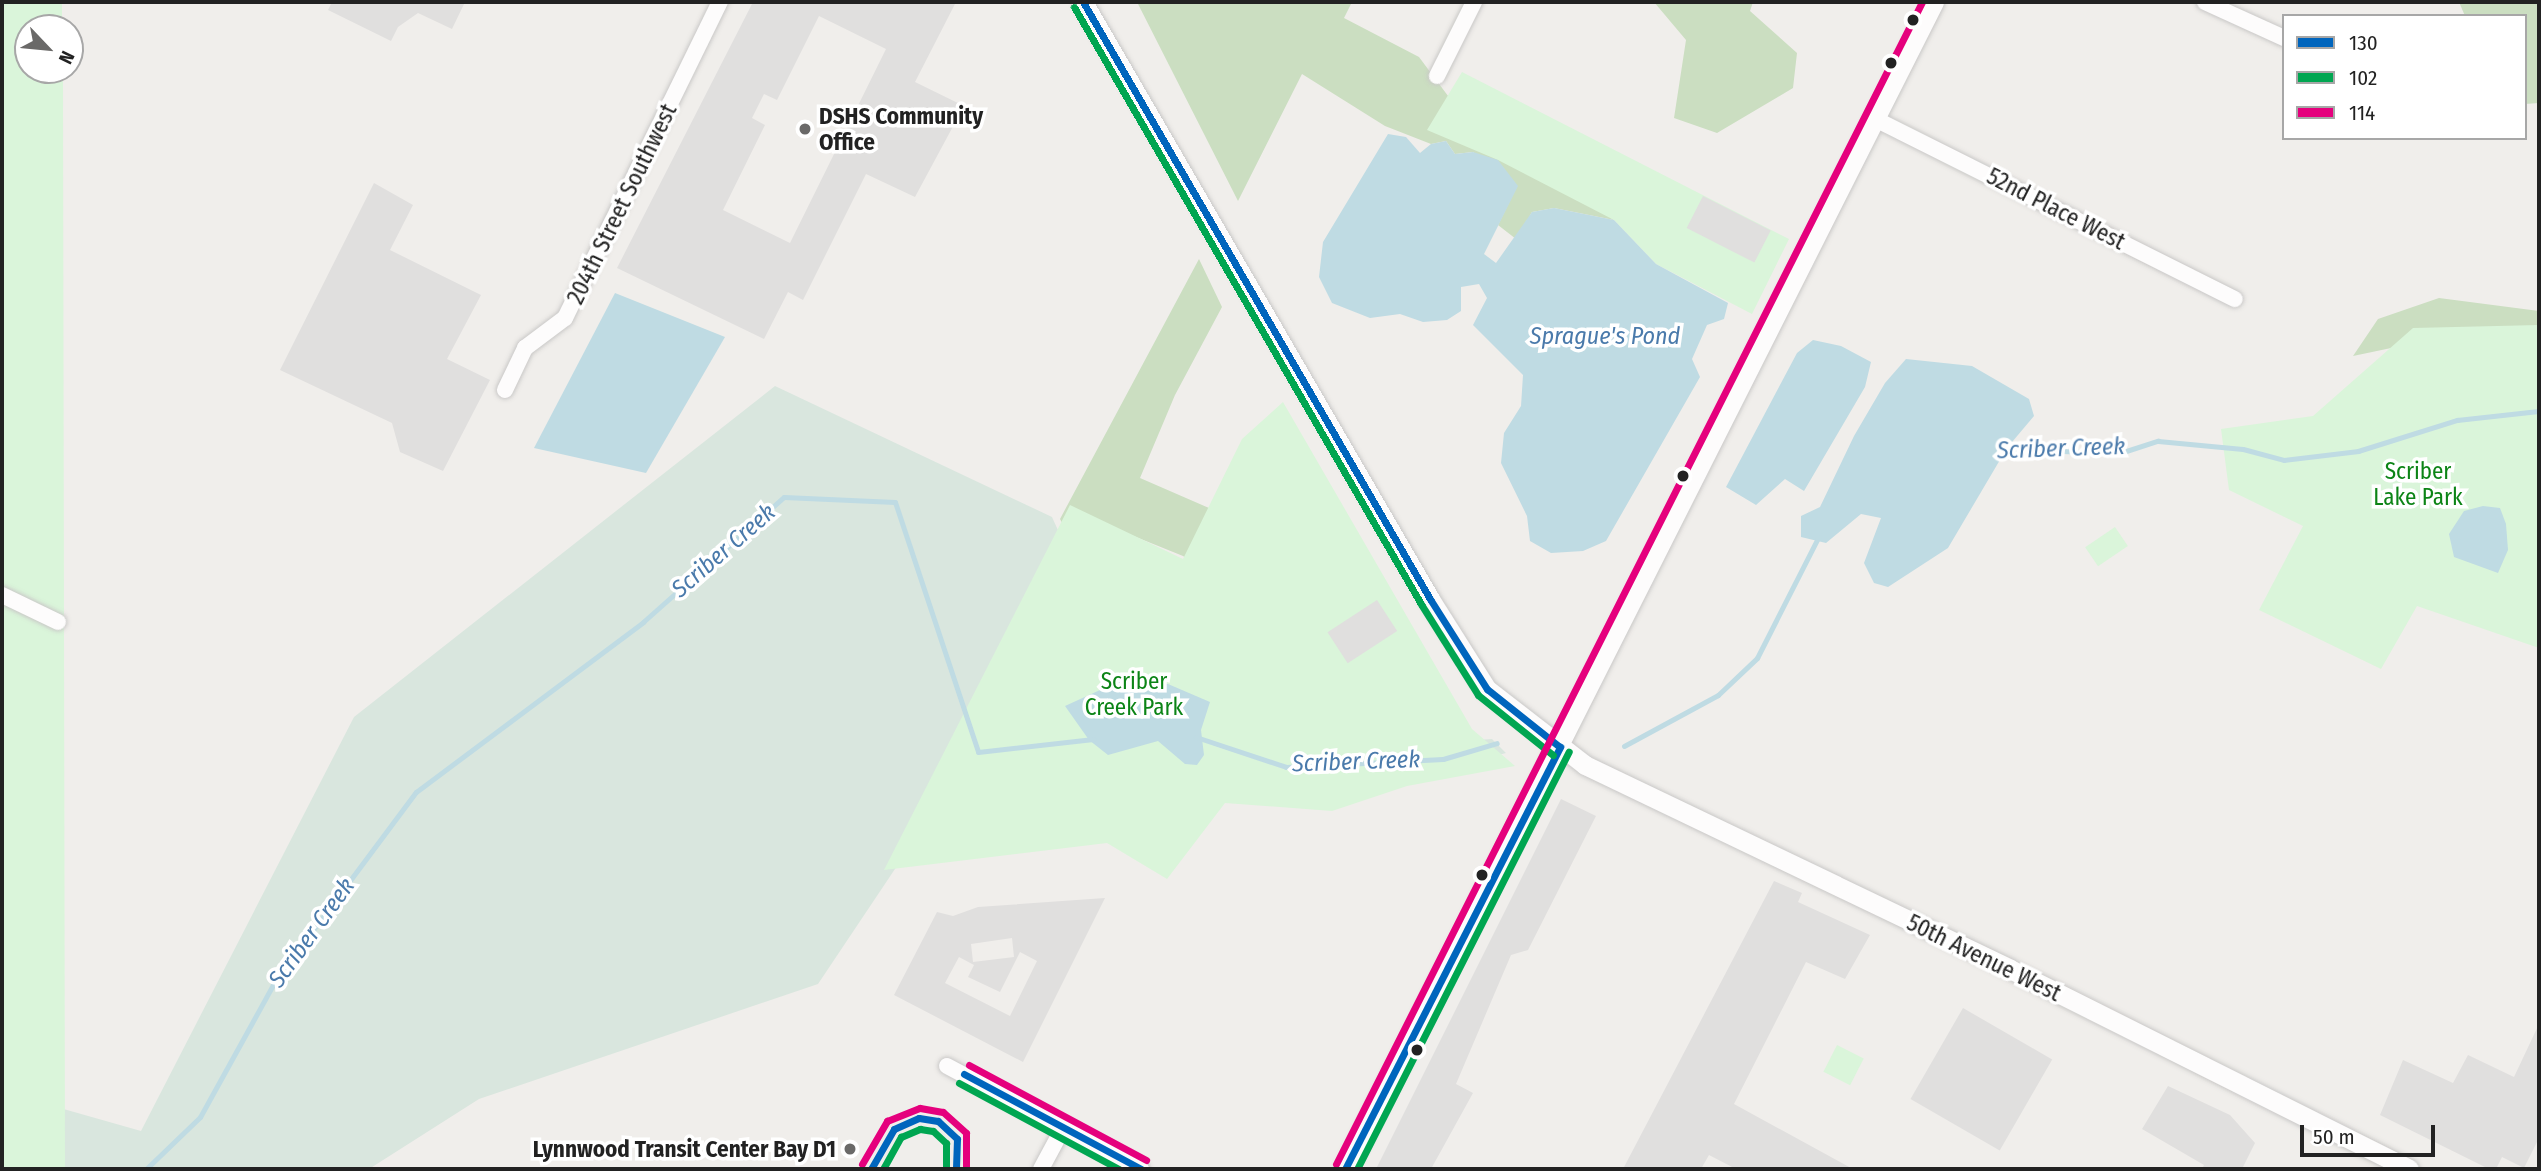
<!DOCTYPE html>
<html>
<head>
<meta charset="utf-8">
<style>
	body { margin:0 }
	#map { position:relative; width:2541px; height:1171px; overflow:hidden; background:#f0eeeb; font-family:"Fira Sans Condensed",sans-serif }
	div>[style] { position:absolute }
	.forest>* { inset:0; background:#cbdec1 }
	.wetland>* { inset:0; background:#d9e6de }
	.park>* { inset:0; background:#daf5da; transform-origin:0 0 }
	.parking>* { inset:0; background:#e0dfde; transform-origin:0 0 }
	.water>* { inset:0; background:#bfdbe3 }
	.stream>* { height:5px; margin:-2.5px; padding:0 2.5px; transform-origin:2.5px; border-radius:2.5px; background:#bfdbe3 }
	.roads { filter:drop-shadow(0 0 2px #c9c8c7) drop-shadow(0 0 2px #c9c8c7) }
	.minor>* { height:16px; margin:-8px; padding:0 8px; transform-origin:8px; border-radius:8px; background:#fdfcfc }
	.tertiary>* { height:19px; margin:-9.5px; padding:0 9.5px; transform-origin:9.5px; border-radius:9.5px; background:#fdfcfc }
	.bus-1>* { height:7px; margin:-3.5px; padding:0 3.5px; transform-origin:3.5px; border-radius:3.5px; background:#0065bd }
	.bus-2>* { height:7px; margin:-3.5px; padding:0 3.5px; transform-origin:3.5px; border-radius:3.5px; background:#00a651 }
	.bus-3>* { height:7px; margin:-3.5px; padding:0 3.5px; transform-origin:3.5px; border-radius:3.5px; background:#e5007d }
	.dots>* { width:19px; height:19px; translate:-50% -50%; box-sizing:border-box; border:4px solid #fff; border-radius:50% }
	span { translate:-50% -50%; white-space:nowrap; text-align:center; line-height:1.15; -webkit-text-stroke:7px #fff; paint-order:stroke }
	.poi-label { font-size:23px; color:#222; font-weight:700 }
	.left { translate:0 -50%; text-align:left }
	.right { translate:-100% -50%; text-align:right }
	.street-label { font-size:23px; color:#222 }
	.park-label { font-size:23px; color:#0c8416 }
	.water-label { font-size:24px; color:#4a7aab; font-style:italic }
	.frame { position:absolute; inset:0; border:4px solid #222; pointer-events:none }
	.legend { position:absolute; left:2282px; top:14px; width:245px; height:126px; box-sizing:border-box; background:#fff; border:2px solid #a7a7a7; margin:0; padding:9px 12px; list-style:none; font-size:21px; color:#222 }
	.legend li { display:flex; align-items:center; gap:14px; height:35px }
	.legend b { width:35px; border:2px solid #a7a7a7 }
	.north { position:absolute; left:14px; top:14px; width:70px; height:70px; box-sizing:border-box; background:#fff; border:2px solid #a7a7a7; border-radius:50%; rotate:116deg; font-size:19px; font-weight:700; line-height:28px; text-align:center; color:#222 }
	.north::after { content:''; display:block; margin:auto; width:24px; height:32px; background:#6a6968; clip-path:polygon(50% 0,100% 100%,50% 72%,0 100%) }
	.scale { position:absolute; left:2300px; top:1125px; width:135px; height:32px; box-sizing:border-box; border:4px solid #222; border-top:0; padding-left:9px; font-size:21px; line-height:24px; white-space:nowrap; color:#222; -webkit-text-stroke:5px #fff; paint-order:stroke }
</style>
</head>
<body>
<div id="map">
	<div class="forest">
		<i style="clip-path:polygon(1137px 2px,1352px 2px,1344px 18px,1419px 57px,1457px 108px,1614px 220px,1554px 208px,1532px 212px,1516px 239px,1498px 225px,1517px 186px,1473px 152px,1455px 154px,1446px 141px,1431px 144px,1385px 126px,1302px 74px,1238px 201px)"></i>
		<i style="clip-path:polygon(1654px 2px,1753px 2px,1750px 11px,1797px 53px,1793px 88px,1717px 133px,1674px 118px,1686px 40px)"></i>
		<i style="clip-path:polygon(2459px 2px,2539px 2px,2539px 103px,2525px 104px,2525px 16px,2465px 16px)"></i>
		<i style="clip-path:polygon(1199px 259px,1222px 307px,1175px 395px,1140px 478px,1209px 508px,1248px 597px,1183px 556px,1131px 535px,1080px 557px,1060px 519px)"></i>
		<i style="clip-path:polygon(2439px 298px,2539px 311px,2539px 342px,2415px 343px,2353px 356px,2378px 319px)"></i>
	</div>
	<div class="wetland">
		<i style="clip-path:polygon(775px 386px,1052px 517px,1085px 590px,1379px 747px,1492px 739px,1506px 753px,1369px 790px,1086px 815px,899px 863px,818px 984px,479px 1099px,369px 1169px,58px 1169px,60px 1108px,141px 1131px,354px 717px)"></i>
	</div>
	<div class="park">
		<i style="clip-path:polygon(2px 2px,62px 2px,62px 28px,28px 28px,28px 70px,63px 70px,65px 1169px,2px 1169px)"></i>
		<i style="clip-path:polygon(1462px 72px,1789px 239px,1752px 314px,1656px 264px,1614px 220px,1498px 160px,1427px 130px)"></i>
		<i style="clip-path:polygon(2539px 325px,2539px 648px,2417px 606px,2381px 669px,2259px 610px,2303px 526px,2229px 490px,2221px 429px,2313px 416px,2413px 328px)"></i>
		<i style="clip-path:polygon(1283px 402px,1472px 729px,1515px 766px,1407px 786px,1332px 811px,1225px 803px,1167px 879px,1107px 843px,884px 870px,1070px 505px,1183px 559px,1242px 439px)"></i>
		<i style="left:2115px;top:527px;width:23px;height:36px;rotate:56deg"></i>
		<i style="left:1837px;top:1045px;width:30px;height:30px;rotate:27deg"></i>
	</div>
	<div class="parking">
		<i style="clip-path:polygon(332px 2px,465px 2px,452px 29px,418px 13px,398px 27px,391px 41px,328px 10px)"></i>
		<i style="clip-path:polygon(evenodd,753px 2px,956px 2px,915px 82px,964px 106px,915px 197px,866px 174px,803px 300px,788px 292px,764px 339px,617px 268px,753px 2px,819px 16px,886px 49px,790px 243px,723px 210px,765px 125px,752px 118px,764px 94px,777px 100px,819px 16px)"></i>
		<i style="clip-path:polygon(374px 183px,413px 205px,390px 250px,481px 295px,447px 359px,490px 380px,443px 471px,400px 452px,392px 423px,280px 370px)"></i>
		<i style="left:1703px;top:196px;width:76px;height:36px;rotate:27deg"></i>
		<i style="left:1377px;top:600px;width:37px;height:59px;rotate:57deg"></i>
		<i style="clip-path:polygon(1561px 799px,1596px 816px,1528px 950px,1511px 955px,1456px 1084px,1473px 1093px,1431px 1169px,1376px 1169px)"></i>
		<i style="clip-path:polygon(1774px 881px,1802px 893px,1798px 902px,1870px 935px,1845px 979px,1806px 962px,1734px 1104px,1851px 1168px,1736px 1169px,1709px 1155px,1701px 1169px,1623px 1169px)"></i>
		<i style="clip-path:polygon(evenodd,1105px 898px,1023px 1062px,894px 995px,937px 912px,953px 916px,978px 907px,1105px 898px,1012px 938px,1014px 957px,973px 962px,971px 944px,1012px 938px,1105px 898px,1020px 952px,1037px 961px,1010px 1016px,945px 983px,959px 957px,974px 965px,968px 977px,1000px 992px,1020px 952px)"></i>
		<i style="left:1963px;top:1008px;width:103px;height:105px;rotate:30deg"></i>
		<i style="clip-path:polygon(2539px 1024px,2539px 1138px,2524px 1168px,2502px 1157px,2496px 1169px,2489px 1169px,2380px 1115px,2403px 1060px,2453px 1083px,2468px 1055px,2514px 1077px)"></i>
		<i style="clip-path:polygon(2168px 1086px,2230px 1115px,2255px 1143px,2242px 1169px,2202px 1169px,2204px 1165px,2142px 1129px)"></i>
	</div>
	<div class="water">
		<i style="clip-path:polygon(1388px 134px,1406px 137px,1420px 153px,1431px 144px,1446px 141px,1455px 154px,1473px 152px,1498px 160px,1518px 186px,1484px 254px,1496px 263px,1532px 212px,1554px 208px,1614px 220px,1656px 264px,1728px 303px,1724px 319px,1707px 325px,1692px 359px,1700px 377px,1606px 541px,1583px 551px,1551px 553px,1530px 541px,1527px 516px,1501px 463px,1504px 433px,1521px 406px,1523px 375px,1473px 325px,1487px 298px,1479px 284px,1461px 287px,1461px 311px,1447px 320px,1423px 322px,1400px 314px,1370px 318px,1332px 303px,1319px 277px,1323px 242px)"></i>
		<i style="clip-path:polygon(615px 293px,725px 337px,646px 473px,534px 448px)"></i>
		<i style="clip-path:polygon(1813px 340px,1841px 346px,1871px 362px,1865px 387px,1804px 491px,1785px 479px,1756px 505px,1726px 487px,1797px 353px)"></i>
		<i style="clip-path:polygon(1906px 359px,1972px 366px,2029px 399px,2034px 416px,2007px 448px,1948px 548px,1888px 587px,1874px 583px,1864px 563px,1881px 518px,1861px 514px,1826px 543px,1801px 537px,1801px 516px,1820px 507px,1854px 436px,1885px 383px)"></i>
		<i style="clip-path:polygon(2483px 506px,2500px 508px,2506px 524px,2508px 550px,2498px 573px,2454px 557px,2449px 534px,2464px 511px)"></i>
		<i style="clip-path:polygon(1122px 680px,1168px 684px,1210px 702px,1201px 730px,1204px 755px,1197px 765px,1185px 764px,1158px 741px,1108px 755px,1089px 740px,1065px 706px)"></i>
	</div>
	<div class="stream">
		<i style="left:2002px;top:449px;width:118px;rotate:1.9deg"></i>
		<i style="left:2120px;top:453px;width:40px;rotate:-18deg"></i>
		<i style="left:2158px;top:441px;width:85px;rotate:5.4deg"></i>
		<i style="left:2243px;top:449px;width:42px;rotate:15deg"></i>
		<i style="left:2284px;top:460px;width:75px;rotate:-6.9deg"></i>
		<i style="left:2358px;top:451px;width:104px;rotate:-17.4deg"></i>
		<i style="left:2457px;top:420px;width:82px;rotate:-6.3deg"></i>
		<i style="left:1196px;top:737px;width:95px;rotate:18.4deg"></i>
		<i style="left:1286px;top:767px;width:157px;rotate:-2.9deg"></i>
		<i style="left:1443px;top:759px;width:56px;rotate:-16.5deg"></i>
		<i style="left:1624px;top:746px;width:107px;rotate:-28.5deg"></i>
		<i style="left:1718px;top:695px;width:54px;rotate:-43.5deg"></i>
		<i style="left:1757px;top:658px;width:135px;rotate:-63.1deg"></i>
		<i style="left:146px;top:1169px;width:75px;rotate:-43.9deg"></i>
		<i style="left:200px;top:1117px;width:155px;rotate:-61.1deg"></i>
		<i style="left:275px;top:981px;width:236px;rotate:-53.3deg"></i>
		<i style="left:416px;top:792px;width:284px;rotate:-36.8deg"></i>
		<i style="left:643px;top:622px;width:188px;rotate:-41.6deg"></i>
		<i style="left:784px;top:497px;width:111px;rotate:2.6deg"></i>
		<i style="left:895px;top:502px;width:263px;rotate:71.6deg"></i>
		<i style="left:978px;top:752px;width:116px;rotate:-6.4deg"></i>
	</div>
	<div class="roads">
		<div class="minor">
			<i style="left:2205px;top:2px;width:87px;rotate:24.5deg"></i>
			<i style="left:1437px;top:76px;width:83px;rotate:-63.4deg"></i>
			<i style="left:1877px;top:120px;width:400px;rotate:26.6deg"></i>
			<i style="left:505px;top:390px;width:47px;rotate:-64.5deg"></i>
			<i style="left:525px;top:348px;width:50px;rotate:-36.9deg"></i>
			<i style="left:565px;top:318px;width:352px;rotate:-63.9deg"></i>
			<i style="left:2px;top:595px;width:62px;rotate:25.7deg"></i>
			<i style="left:947px;top:1066px;width:220px;rotate:28deg"></i>
			<i style="left:1041px;top:1169px;width:44px;rotate:-61.7deg"></i>
		</div>
		<div class="tertiary">
			<i style="left:1083px;top:2px;width:691px;rotate:59.83deg"></i>
			<i style="left:1430px;top:599px;width:107px;rotate:57.7deg"></i>
			<i style="left:1487px;top:689px;width:124px;rotate:37.8deg"></i>
			<i style="left:1585px;top:765px;width:471px;rotate:25.6deg"></i>
			<i style="left:2010px;top:969px;width:446px;rotate:26.6deg"></i>
			<i style="left:1345px;top:1169px;width:1307px;rotate:-63.22deg"></i>
		</div>
	</div>
	<div class="bus-1">
		<i style="left:1083px;top:2px;width:691px;rotate:59.83deg"></i>
		<i style="left:1430px;top:599px;width:107px;rotate:57.7deg"></i>
		<i style="left:1487px;top:689px;width:93px;rotate:38.5deg"></i>
		<i style="left:964px;top:1074px;width:201px;rotate:28.2deg"></i>
		<i style="left:871px;top:1169px;width:46px;rotate:-60.1deg"></i>
		<i style="left:894px;top:1129px;width:27px;rotate:-24deg"></i>
		<i style="left:919px;top:1118px;width:19px;rotate:9deg"></i>
		<i style="left:938px;top:1121px;width:26px;rotate:43deg"></i>
		<i style="left:957px;top:1139px;width:30px;rotate:92deg"></i>
		<i style="left:1345px;top:1169px;width:474px;rotate:-63deg"></i>
	</div>
	<div class="bus-2">
		<i style="left:1074px;top:7px;width:691px;rotate:59.83deg"></i>
		<i style="left:1421px;top:604px;width:107px;rotate:57.9deg"></i>
		<i style="left:1478px;top:695px;width:96px;rotate:38.7deg"></i>
		<i style="left:959px;top:1083px;width:182px;rotate:28.3deg"></i>
		<i style="left:883px;top:1169px;width:37px;rotate:-61deg"></i>
		<i style="left:901px;top:1137px;width:21px;rotate:-23deg"></i>
		<i style="left:920px;top:1129px;width:13px;rotate:9deg"></i>
		<i style="left:933px;top:1131px;width:18px;rotate:43deg"></i>
		<i style="left:946px;top:1143px;width:26px;rotate:90deg"></i>
		<i style="left:1357px;top:1169px;width:468px;rotate:-63.1deg"></i>
	</div>
	<div class="bus-3">
		<i style="left:969px;top:1065px;width:201px;rotate:28.2deg"></i>
		<i style="left:862px;top:1164px;width:50px;rotate:-59.8deg"></i>
		<i style="left:887px;top:1121px;width:35px;rotate:-22deg"></i>
		<i style="left:920px;top:1108px;width:23px;rotate:10deg"></i>
		<i style="left:943px;top:1112px;width:31px;rotate:42deg"></i>
		<i style="left:966px;top:1133px;width:36px;rotate:90deg"></i>
		<i style="left:1336px;top:1164px;width:1301px;rotate:-63.24deg"></i>
	</div>
	<div class="dots">
		<i style="left:1913px;top:20px;background:#222"></i>
		<i style="left:1891px;top:63px;background:#222"></i>
		<i style="left:805px;top:129px;background:#6a6968"></i>
		<i style="left:1683px;top:476px;background:#222"></i>
		<i style="left:1482px;top:875px;background:#222"></i>
		<i style="left:1417px;top:1050px;background:#222"></i>
		<i style="left:850px;top:1149px;background:#6a6968"></i>
	</div>
	<div class="poi-label">
		<span class="left" style="left:819px;top:129px">DSHS Community<br>Office</span>
		<span class="right" style="left:836px;top:1149px">Lynnwood Transit Center Bay D1</span>
	</div>
	<div class="street-label">
		<span style="left:622px;top:204px;rotate:-64deg">204th Street Southwest</span>
		<span style="left:2056px;top:209px;rotate:27deg">52nd Place West</span>
		<span style="left:1984px;top:958px;rotate:26deg">50th Avenue West</span>
	</div>
	<div class="park-label">
		<span style="left:2418px;top:484px">Scriber<br>Lake Park</span>
		<span style="left:1134px;top:694px">Scriber<br>Creek Park</span>
	</div>
	<div class="water-label">
		<span style="left:1605px;top:337px">Sprague's Pond</span>
		<span style="left:2061px;top:449px;rotate:-2deg">Scriber Creek</span>
		<span style="left:724px;top:551px;rotate:-41deg">Scriber Creek</span>
		<span style="left:1356px;top:762px;rotate:-2deg">Scriber Creek</span>
		<span style="left:312px;top:933px;rotate:-54deg">Scriber Creek</span>
	</div>
	<div class="frame"></div>
	<ul class="legend">
	<li><b style="height:9px;background:#0065bd"></b>130</li>
	<li><b style="height:9px;background:#00a651"></b>102</li>
	<li><b style="height:9px;background:#e5007d"></b>114</li>
	</ul>
	<div class="north">N</div>
	<div class="scale">50 m</div>
</div>
</body>
</html>
